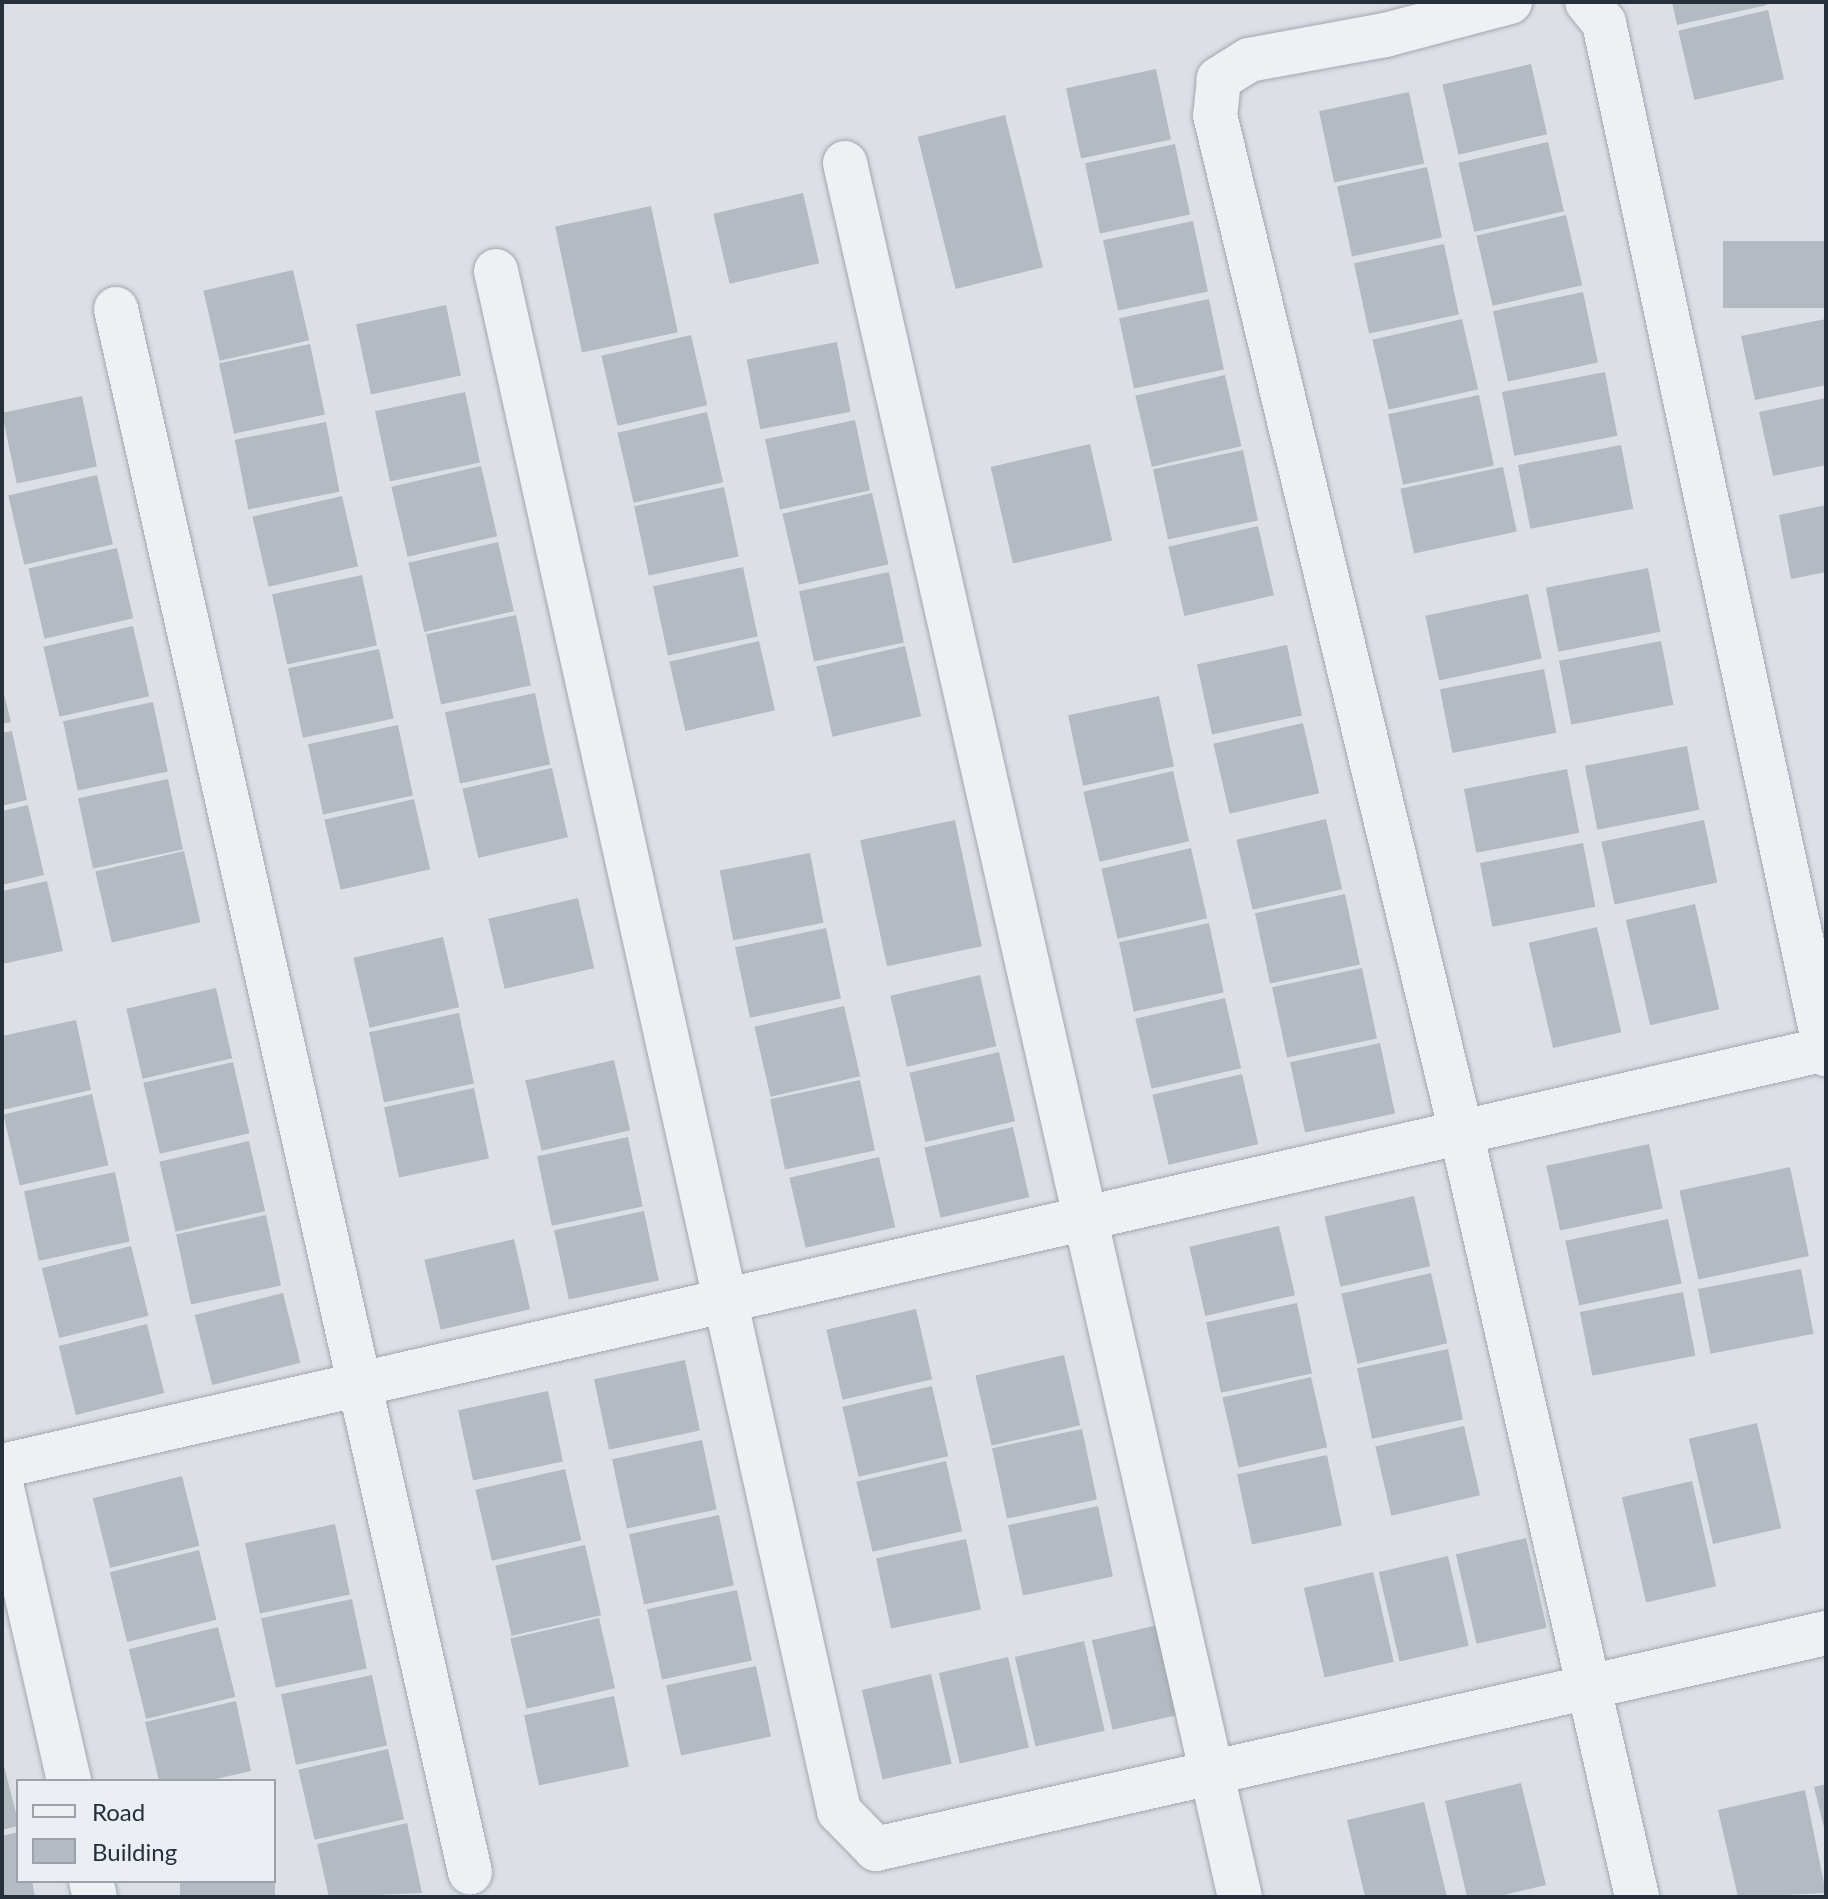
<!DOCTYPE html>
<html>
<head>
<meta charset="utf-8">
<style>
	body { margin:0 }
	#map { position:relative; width:1828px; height:1899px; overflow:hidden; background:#dce0e6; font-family:Lato,sans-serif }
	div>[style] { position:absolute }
	.building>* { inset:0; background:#b3bac2; transform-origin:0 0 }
	.roads { filter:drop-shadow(0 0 2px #a2a7b0) drop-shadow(0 0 2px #a2a7b0) }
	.minor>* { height:44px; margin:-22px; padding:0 22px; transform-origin:22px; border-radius:22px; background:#eef1f4 }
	span { translate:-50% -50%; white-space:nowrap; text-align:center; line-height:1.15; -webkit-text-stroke:7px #ebeff4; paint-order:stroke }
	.frame { position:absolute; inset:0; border:4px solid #262f3c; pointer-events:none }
	.legend { position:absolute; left:16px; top:1779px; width:260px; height:104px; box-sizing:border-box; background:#ebeff4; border:2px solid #9ca2aa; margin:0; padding:10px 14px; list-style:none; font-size:24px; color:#262f3c }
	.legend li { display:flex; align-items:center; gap:16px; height:40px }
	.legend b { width:40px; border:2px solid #9ca2aa }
</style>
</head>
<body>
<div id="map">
	<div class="building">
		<i style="clip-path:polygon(1672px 2px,1766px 2px,1767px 5px,1677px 25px)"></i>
		<i style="left:1768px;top:10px;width:71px;height:92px;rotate:77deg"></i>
		<i style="left:1531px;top:64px;width:72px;height:91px;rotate:77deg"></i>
		<i style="left:1156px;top:69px;width:72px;height:92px;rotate:78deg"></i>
		<i style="left:1409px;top:92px;width:73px;height:92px;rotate:78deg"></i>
		<i style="left:1005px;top:115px;width:157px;height:90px;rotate:76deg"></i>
		<i style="left:1548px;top:142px;width:71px;height:92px;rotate:77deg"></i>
		<i style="left:1175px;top:144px;width:72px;height:92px;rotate:78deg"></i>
		<i style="left:1427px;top:167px;width:72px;height:92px;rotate:78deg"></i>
		<i style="left:803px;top:193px;width:72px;height:92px;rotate:77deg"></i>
		<i style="left:651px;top:206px;width:129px;height:98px;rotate:78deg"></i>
		<i style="left:1566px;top:215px;width:72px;height:92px;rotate:77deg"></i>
		<i style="left:1193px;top:221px;width:72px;height:92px;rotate:78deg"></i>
		<i style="left:1826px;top:241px;width:67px;height:103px;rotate:90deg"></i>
		<i style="left:1444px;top:244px;width:72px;height:92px;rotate:78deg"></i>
		<i style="left:293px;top:270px;width:72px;height:92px;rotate:77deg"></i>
		<i style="left:1583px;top:292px;width:72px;height:92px;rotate:78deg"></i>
		<i style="left:1209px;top:299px;width:72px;height:92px;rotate:78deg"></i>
		<i style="left:446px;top:305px;width:72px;height:92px;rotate:78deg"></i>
		<i style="left:1462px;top:319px;width:72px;height:92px;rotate:77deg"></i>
		<i style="clip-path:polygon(1826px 319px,1826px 385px,1755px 400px,1741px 336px)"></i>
		<i style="left:691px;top:335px;width:72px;height:92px;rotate:77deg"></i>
		<i style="left:837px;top:342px;width:71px;height:92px;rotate:79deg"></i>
		<i style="left:310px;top:344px;width:72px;height:93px;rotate:78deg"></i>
		<i style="left:1605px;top:372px;width:65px;height:105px;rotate:79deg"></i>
		<i style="left:1225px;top:375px;width:73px;height:92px;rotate:77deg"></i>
		<i style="left:465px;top:392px;width:72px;height:92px;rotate:78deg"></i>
		<i style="left:1479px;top:395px;width:72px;height:93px;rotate:78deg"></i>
		<i style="left:82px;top:396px;width:72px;height:82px;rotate:78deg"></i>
		<i style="clip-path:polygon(1826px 398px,1826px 465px,1773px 476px,1759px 412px)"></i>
		<i style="left:707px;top:412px;width:72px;height:92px;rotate:77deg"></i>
		<i style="left:855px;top:420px;width:72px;height:92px;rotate:78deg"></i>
		<i style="left:326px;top:422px;width:71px;height:93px;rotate:79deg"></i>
		<i style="left:1090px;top:444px;width:99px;height:102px;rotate:77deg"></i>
		<i style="left:1621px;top:445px;width:65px;height:105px;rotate:79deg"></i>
		<i style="left:1243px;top:450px;width:72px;height:92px;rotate:78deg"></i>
		<i style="left:481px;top:466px;width:72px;height:92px;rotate:77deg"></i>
		<i style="left:1503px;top:467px;width:66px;height:105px;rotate:78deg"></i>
		<i style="left:97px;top:475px;width:71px;height:91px;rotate:77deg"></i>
		<i style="left:724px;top:487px;width:71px;height:92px;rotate:78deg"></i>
		<i style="left:872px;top:493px;width:73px;height:92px;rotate:77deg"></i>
		<i style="left:342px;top:496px;width:72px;height:92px;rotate:77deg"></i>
		<i style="clip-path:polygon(1826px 505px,1826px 572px,1791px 579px,1779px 515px)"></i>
		<i style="left:1258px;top:526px;width:71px;height:92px;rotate:77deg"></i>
		<i style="left:498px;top:542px;width:71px;height:92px;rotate:77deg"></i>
		<i style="left:117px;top:548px;width:72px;height:91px;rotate:77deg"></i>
		<i style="left:743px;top:567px;width:71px;height:92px;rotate:78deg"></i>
		<i style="left:1648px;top:568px;width:65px;height:104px;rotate:79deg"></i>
		<i style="left:889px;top:572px;width:72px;height:92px;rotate:78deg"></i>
		<i style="left:362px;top:575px;width:72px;height:92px;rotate:78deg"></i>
		<i style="left:1528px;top:594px;width:66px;height:105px;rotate:78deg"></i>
		<i style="left:516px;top:615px;width:72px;height:92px;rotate:78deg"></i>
		<i style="left:133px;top:626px;width:72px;height:92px;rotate:77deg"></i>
		<i style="left:759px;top:641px;width:71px;height:92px;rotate:77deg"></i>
		<i style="left:1661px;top:641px;width:65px;height:104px;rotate:79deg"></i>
		<i style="left:1287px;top:645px;width:72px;height:92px;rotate:78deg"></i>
		<i style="left:905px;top:646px;width:72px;height:91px;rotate:77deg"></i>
		<i style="left:379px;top:649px;width:71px;height:93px;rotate:78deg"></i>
		<i style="left:1544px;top:669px;width:65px;height:106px;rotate:79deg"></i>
		<i style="clip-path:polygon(2px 686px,11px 722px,2px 724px)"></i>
		<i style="left:535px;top:693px;width:73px;height:92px;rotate:78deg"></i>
		<i style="left:1159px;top:696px;width:72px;height:93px;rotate:78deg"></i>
		<i style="left:153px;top:702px;width:71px;height:92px;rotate:78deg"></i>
		<i style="left:1303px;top:723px;width:72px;height:92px;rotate:77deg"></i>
		<i style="left:398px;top:725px;width:72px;height:92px;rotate:78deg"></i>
		<i style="clip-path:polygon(12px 731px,27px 800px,2px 806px,2px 733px)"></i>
		<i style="left:1687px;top:746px;width:65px;height:104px;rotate:79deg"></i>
		<i style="left:552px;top:768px;width:71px;height:92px;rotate:77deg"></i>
		<i style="left:1567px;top:769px;width:65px;height:105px;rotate:79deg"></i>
		<i style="left:1173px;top:771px;width:72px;height:92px;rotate:77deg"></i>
		<i style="left:168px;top:779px;width:72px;height:92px;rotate:78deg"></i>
		<i style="left:414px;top:799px;width:72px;height:92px;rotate:77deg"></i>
		<i style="clip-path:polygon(28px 805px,44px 875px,2px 885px,2px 811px)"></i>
		<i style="left:1326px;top:819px;width:72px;height:92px;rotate:77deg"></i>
		<i style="left:955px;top:820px;width:129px;height:97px;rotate:78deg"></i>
		<i style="left:1704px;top:820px;width:64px;height:105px;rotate:78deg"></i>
		<i style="left:1583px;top:843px;width:65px;height:105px;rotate:79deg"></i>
		<i style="left:1191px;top:848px;width:72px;height:92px;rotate:77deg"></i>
		<i style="left:184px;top:851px;width:73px;height:91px;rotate:77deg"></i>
		<i style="left:810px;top:853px;width:71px;height:92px;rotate:79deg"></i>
		<i style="clip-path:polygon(47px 881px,63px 951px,2px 964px,2px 891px)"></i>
		<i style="left:1345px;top:894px;width:72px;height:92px;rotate:78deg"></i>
		<i style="left:578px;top:898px;width:72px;height:92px;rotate:77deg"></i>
		<i style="left:1695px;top:904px;width:108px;height:71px;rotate:77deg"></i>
		<i style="left:1209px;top:923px;width:71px;height:92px;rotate:78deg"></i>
		<i style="left:1597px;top:927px;width:108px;height:70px;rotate:77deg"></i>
		<i style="left:826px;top:928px;width:72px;height:93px;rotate:78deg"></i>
		<i style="left:443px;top:937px;width:72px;height:92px;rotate:77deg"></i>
		<i style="left:1362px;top:968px;width:72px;height:92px;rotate:78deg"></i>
		<i style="left:980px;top:975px;width:73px;height:92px;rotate:77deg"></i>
		<i style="left:216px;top:988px;width:72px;height:92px;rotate:77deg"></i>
		<i style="left:1225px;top:998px;width:72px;height:92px;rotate:77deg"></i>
		<i style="left:844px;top:1006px;width:72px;height:92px;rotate:77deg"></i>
		<i style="left:459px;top:1013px;width:72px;height:92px;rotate:78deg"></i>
		<i style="clip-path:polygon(76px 1020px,91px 1090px,2px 1110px,2px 1036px)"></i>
		<i style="left:1380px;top:1043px;width:72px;height:92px;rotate:78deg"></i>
		<i style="left:999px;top:1052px;width:71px;height:92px;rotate:77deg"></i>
		<i style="left:614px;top:1060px;width:72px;height:91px;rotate:77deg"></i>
		<i style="left:233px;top:1062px;width:73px;height:92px;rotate:77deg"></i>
		<i style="left:1242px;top:1074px;width:72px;height:92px;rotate:77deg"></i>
		<i style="left:860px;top:1080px;width:72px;height:92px;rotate:78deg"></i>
		<i style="left:474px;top:1088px;width:72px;height:92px;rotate:78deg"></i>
		<i style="left:92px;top:1094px;width:73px;height:91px;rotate:77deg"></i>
		<i style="left:1013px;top:1127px;width:72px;height:91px;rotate:77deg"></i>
		<i style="left:628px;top:1137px;width:71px;height:93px;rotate:78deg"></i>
		<i style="left:249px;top:1141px;width:72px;height:92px;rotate:77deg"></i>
		<i style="left:1649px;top:1144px;width:66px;height:105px;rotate:78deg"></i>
		<i style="left:879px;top:1157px;width:72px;height:92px;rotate:77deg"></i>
		<i style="left:1790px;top:1167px;width:91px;height:113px;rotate:78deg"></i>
		<i style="left:115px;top:1172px;width:71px;height:93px;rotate:78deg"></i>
		<i style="left:1414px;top:1196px;width:72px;height:92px;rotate:77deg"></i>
		<i style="left:644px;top:1211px;width:71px;height:92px;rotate:78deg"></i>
		<i style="left:266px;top:1215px;width:72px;height:92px;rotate:78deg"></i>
		<i style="left:1668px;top:1219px;width:66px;height:105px;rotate:78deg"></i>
		<i style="left:1279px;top:1226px;width:71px;height:92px;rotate:77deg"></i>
		<i style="left:514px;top:1239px;width:72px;height:92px;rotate:77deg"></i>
		<i style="left:131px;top:1246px;width:72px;height:92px;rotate:76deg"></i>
		<i style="left:1801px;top:1269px;width:66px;height:105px;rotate:79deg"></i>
		<i style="left:1431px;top:1273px;width:72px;height:92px;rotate:77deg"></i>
		<i style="left:1683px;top:1292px;width:65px;height:105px;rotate:79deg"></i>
		<i style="left:283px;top:1293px;width:72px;height:91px;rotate:76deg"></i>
		<i style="left:1297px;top:1303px;width:72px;height:93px;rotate:78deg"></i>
		<i style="left:916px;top:1309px;width:72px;height:92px;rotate:77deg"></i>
		<i style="left:147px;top:1324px;width:71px;height:91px;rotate:76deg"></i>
		<i style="left:1448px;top:1349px;width:72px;height:93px;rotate:78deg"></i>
		<i style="left:1064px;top:1355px;width:72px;height:91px;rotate:77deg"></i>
		<i style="left:685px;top:1360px;width:72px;height:93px;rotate:78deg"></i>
		<i style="left:1311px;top:1377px;width:72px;height:91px;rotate:77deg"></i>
		<i style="left:932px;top:1386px;width:72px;height:92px;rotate:77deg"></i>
		<i style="left:548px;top:1391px;width:72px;height:92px;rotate:78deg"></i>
		<i style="left:1757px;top:1423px;width:108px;height:70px;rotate:77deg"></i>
		<i style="left:1464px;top:1426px;width:71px;height:91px;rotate:77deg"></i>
		<i style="left:1082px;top:1429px;width:72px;height:92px;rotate:78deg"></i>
		<i style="left:702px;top:1440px;width:71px;height:92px;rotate:78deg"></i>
		<i style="left:1327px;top:1455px;width:72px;height:92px;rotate:78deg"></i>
		<i style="left:946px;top:1461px;width:72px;height:92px;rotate:77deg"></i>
		<i style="left:565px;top:1469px;width:73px;height:92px;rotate:77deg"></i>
		<i style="left:182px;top:1476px;width:72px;height:92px;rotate:76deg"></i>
		<i style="left:1692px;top:1481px;width:108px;height:72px;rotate:77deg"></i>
		<i style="left:1098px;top:1506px;width:72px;height:92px;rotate:78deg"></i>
		<i style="left:719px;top:1515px;width:72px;height:92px;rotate:78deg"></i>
		<i style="left:335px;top:1524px;width:72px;height:92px;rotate:78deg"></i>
		<i style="left:1526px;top:1538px;width:92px;height:72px;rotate:77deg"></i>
		<i style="left:966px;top:1539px;width:72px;height:92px;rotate:78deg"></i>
		<i style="left:585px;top:1545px;width:72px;height:92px;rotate:77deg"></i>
		<i style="left:199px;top:1550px;width:72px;height:92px;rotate:76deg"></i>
		<i style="left:1448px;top:1556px;width:92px;height:71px;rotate:77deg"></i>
		<i style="left:1373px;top:1572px;width:92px;height:71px;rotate:77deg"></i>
		<i style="left:737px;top:1590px;width:72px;height:92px;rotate:78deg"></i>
		<i style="left:352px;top:1599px;width:71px;height:93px;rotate:78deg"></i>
		<i style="left:599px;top:1618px;width:72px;height:91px;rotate:77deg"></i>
		<i style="left:1162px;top:1624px;width:92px;height:72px;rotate:77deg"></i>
		<i style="left:218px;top:1627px;width:72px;height:92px;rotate:76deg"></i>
		<i style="left:1084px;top:1641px;width:92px;height:71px;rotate:77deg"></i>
		<i style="left:1008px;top:1657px;width:93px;height:71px;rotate:77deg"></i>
		<i style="left:756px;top:1666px;width:72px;height:92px;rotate:78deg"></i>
		<i style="left:931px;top:1674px;width:92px;height:71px;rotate:77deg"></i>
		<i style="left:372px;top:1675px;width:72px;height:93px;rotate:78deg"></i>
		<i style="left:614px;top:1696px;width:72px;height:92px;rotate:78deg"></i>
		<i style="clip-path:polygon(236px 1701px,251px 1771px,207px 1781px,159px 1781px,145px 1722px)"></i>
		<i style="left:388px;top:1749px;width:72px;height:92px;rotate:77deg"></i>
		<i style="clip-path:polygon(2px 1758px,18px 1821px,18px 1826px,2px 1830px)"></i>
		<i style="clip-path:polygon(1521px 1783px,1546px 1885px,1496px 1897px,1467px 1897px,1445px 1801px)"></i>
		<i style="clip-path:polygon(1826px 1784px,1826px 1832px,1825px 1832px,1814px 1787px)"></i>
		<i style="clip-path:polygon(1805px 1790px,1826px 1893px,1738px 1897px,1718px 1810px)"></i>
		<i style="clip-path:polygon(1424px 1802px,1447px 1897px,1365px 1897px,1347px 1820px)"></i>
		<i style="clip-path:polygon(407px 1823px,422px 1893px,329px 1897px,317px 1844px)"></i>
		<i style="clip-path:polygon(18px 1832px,18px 1881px,32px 1881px,35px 1897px,2px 1897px,2px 1836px)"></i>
		<i style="left:180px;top:1881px;width:95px;height:16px"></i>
	</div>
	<div class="roads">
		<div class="minor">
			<i style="left:1510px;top:2px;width:129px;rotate:165.2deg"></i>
			<i style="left:1385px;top:35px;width:138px;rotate:169.6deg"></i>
			<i style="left:1249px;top:60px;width:36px;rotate:148deg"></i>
			<i style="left:1219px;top:79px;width:36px;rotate:96deg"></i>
			<i style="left:1215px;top:115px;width:1046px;rotate:76.4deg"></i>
			<i style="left:1461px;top:1132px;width:785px;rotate:77.04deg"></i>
			<i style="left:1587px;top:2px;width:27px;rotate:51deg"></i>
			<i style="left:1604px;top:23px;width:1055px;rotate:77.85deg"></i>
			<i style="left:845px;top:163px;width:1778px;rotate:77.17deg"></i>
			<i style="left:496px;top:271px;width:1578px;rotate:77.44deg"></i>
			<i style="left:839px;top:1811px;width:53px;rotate:45.8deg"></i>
			<i style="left:876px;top:1849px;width:974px;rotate:-12.81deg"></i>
			<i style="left:116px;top:309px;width:1603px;rotate:77.24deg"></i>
			<i style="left:2px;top:1466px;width:1871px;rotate:-12.88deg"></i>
			<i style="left:2px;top:1488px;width:301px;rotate:77.1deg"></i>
			<i style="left:91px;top:1881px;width:16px;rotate:76deg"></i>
		</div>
	</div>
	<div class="frame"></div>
	<ul class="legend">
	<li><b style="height:10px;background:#eef1f4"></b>Road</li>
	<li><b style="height:22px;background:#b3bac2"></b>Building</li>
	</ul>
</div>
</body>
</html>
